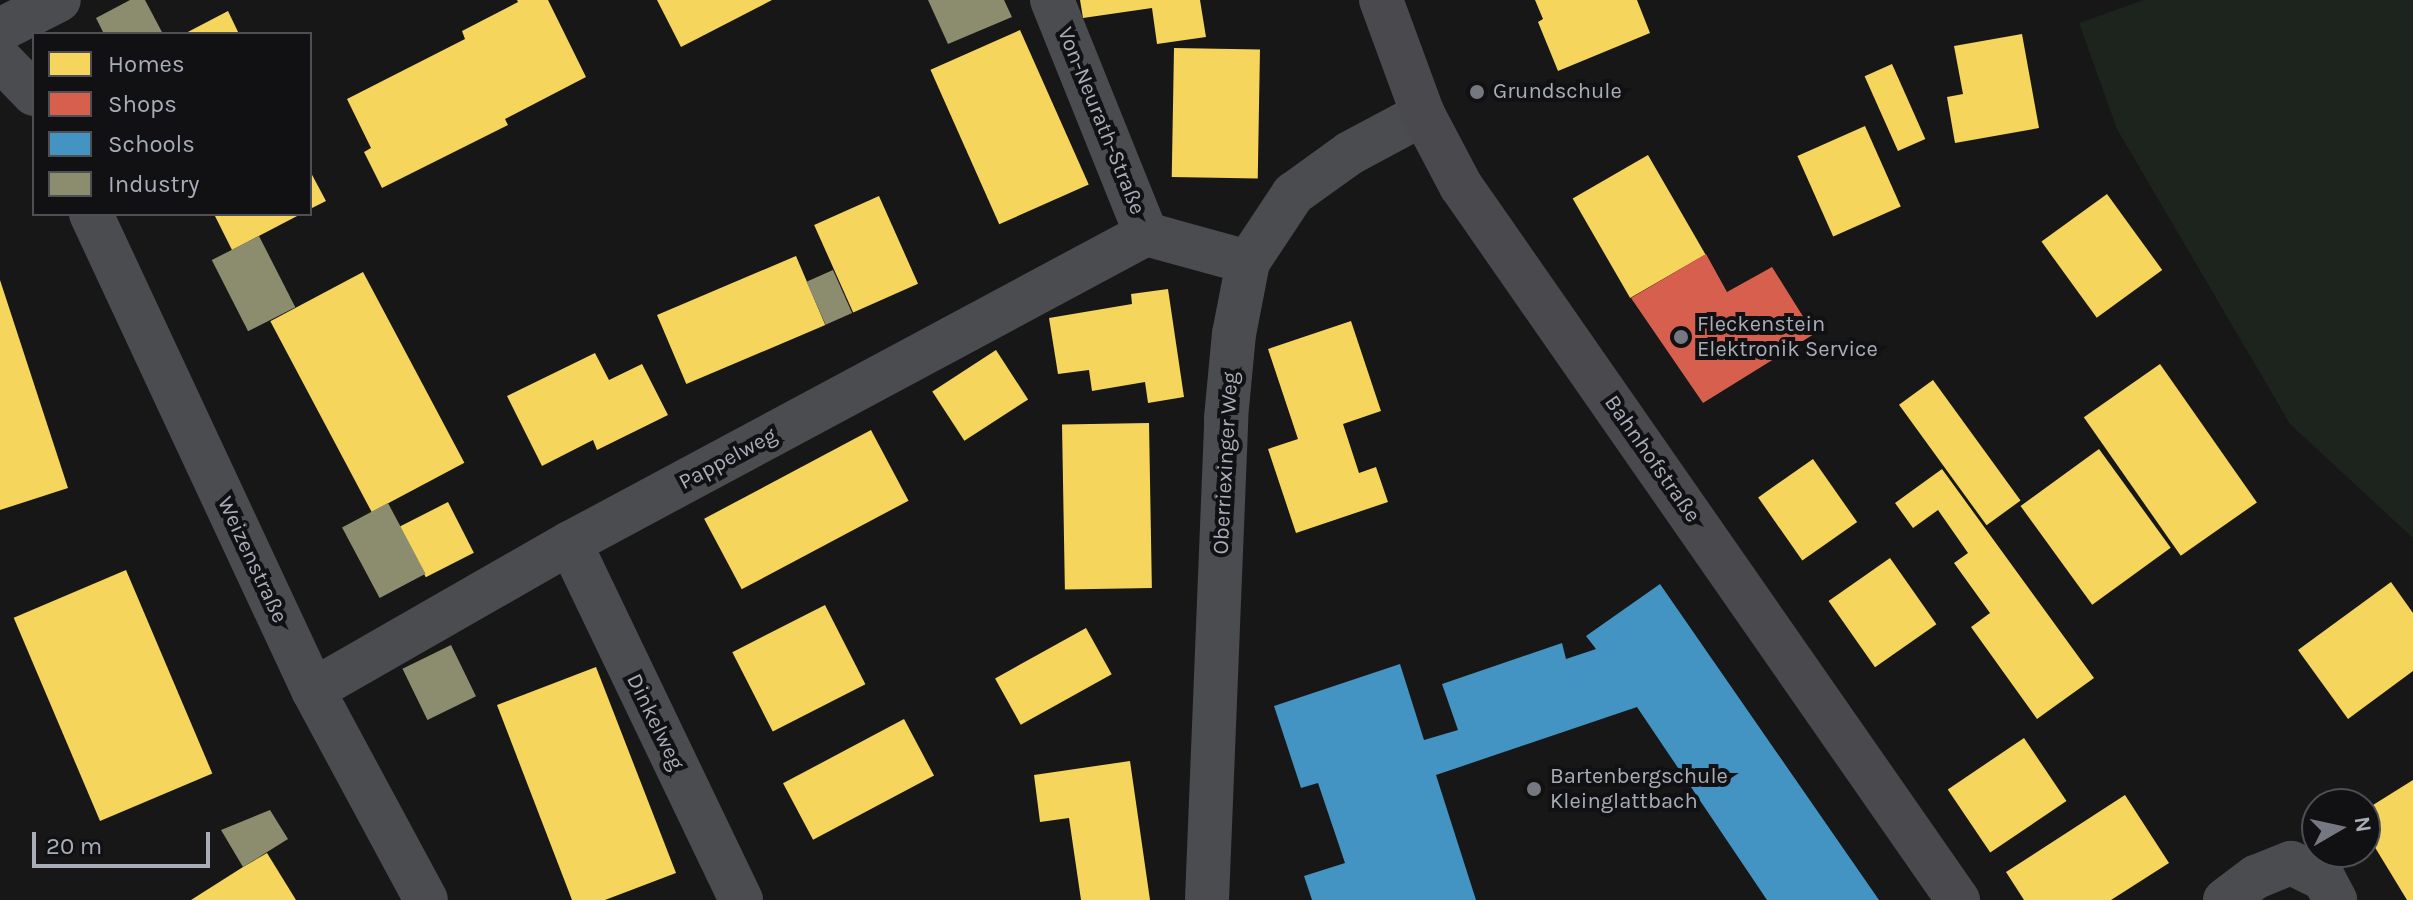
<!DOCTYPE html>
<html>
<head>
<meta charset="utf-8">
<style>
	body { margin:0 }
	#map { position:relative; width:2413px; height:900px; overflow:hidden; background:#171717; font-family:Karla,sans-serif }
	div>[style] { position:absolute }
	.green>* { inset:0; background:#1d241e }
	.homes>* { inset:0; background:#f6d55c; transform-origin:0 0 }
	.shops>* { inset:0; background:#d6604d }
	.schools>* { inset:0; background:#4393c3 }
	.industry>* { inset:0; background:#8c8c6e; transform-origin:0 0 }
	.street>* { height:44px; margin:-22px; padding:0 22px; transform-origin:22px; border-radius:22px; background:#4b4c50 }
	.secondary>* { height:44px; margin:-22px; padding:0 22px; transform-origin:22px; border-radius:22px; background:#4a4a4e }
	.dots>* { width:22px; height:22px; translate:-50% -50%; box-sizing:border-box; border:4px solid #111113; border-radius:50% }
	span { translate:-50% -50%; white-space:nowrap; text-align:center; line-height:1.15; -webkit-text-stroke:8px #111113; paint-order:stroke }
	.poi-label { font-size:22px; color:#a8adb8 }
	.left { translate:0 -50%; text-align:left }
	.street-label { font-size:22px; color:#a8adb8 }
	.legend { position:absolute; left:32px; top:32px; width:280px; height:184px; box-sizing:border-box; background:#111113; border:2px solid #4d4f55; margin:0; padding:10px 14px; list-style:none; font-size:24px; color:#a8adb8 }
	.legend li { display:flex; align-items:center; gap:16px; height:40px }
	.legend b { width:40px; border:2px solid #4d4f55 }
	.north { position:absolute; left:2301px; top:788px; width:80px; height:80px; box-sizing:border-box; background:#111113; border:2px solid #4d4f55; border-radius:50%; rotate:81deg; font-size:22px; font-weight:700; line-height:32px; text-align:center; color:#a8adb8 }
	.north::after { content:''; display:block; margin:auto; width:28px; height:36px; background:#757880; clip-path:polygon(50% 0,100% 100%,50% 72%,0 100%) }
	.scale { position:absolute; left:32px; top:832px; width:178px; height:36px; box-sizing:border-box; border:4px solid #a8adb8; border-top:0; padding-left:10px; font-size:24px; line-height:28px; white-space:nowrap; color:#a8adb8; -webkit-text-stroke:6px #111113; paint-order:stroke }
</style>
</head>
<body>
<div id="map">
	<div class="green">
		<i style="clip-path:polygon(2144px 0,2413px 0,2413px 538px,2290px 424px,2117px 129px,2079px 23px)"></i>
	</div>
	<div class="homes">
		<i style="clip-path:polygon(517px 0,548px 0,586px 77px,505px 119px,508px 125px,382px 188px,364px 152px,371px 148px,347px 99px,465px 39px,462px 31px,518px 2px)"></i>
		<i style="clip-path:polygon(657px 0,772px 0,681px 47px)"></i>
		<i style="clip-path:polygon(1080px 0,1200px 0,1206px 37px,1157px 44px,1152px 8px,1083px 18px)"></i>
		<i style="clip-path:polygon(1535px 0,1637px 0,1650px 33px,1558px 71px,1538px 22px,1543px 19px)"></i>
		<i style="clip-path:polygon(228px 11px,239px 34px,184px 34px)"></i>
		<i style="left:1020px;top:30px;width:169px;height:98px;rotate:66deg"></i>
		<i style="clip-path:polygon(2022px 34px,2039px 128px,1955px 143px,1947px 97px,1963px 94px,1954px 46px)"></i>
		<i style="left:1174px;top:48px;width:86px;height:129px;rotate:1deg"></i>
		<i style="left:1892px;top:64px;width:82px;height:30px;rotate:66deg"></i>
		<i style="left:1865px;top:126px;width:88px;height:74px;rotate:66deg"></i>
		<i style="left:1648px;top:155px;width:115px;height:87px;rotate:60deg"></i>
		<i style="clip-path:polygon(310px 171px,326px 201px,310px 209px)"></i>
		<i style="left:2107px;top:194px;width:94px;height:81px;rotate:54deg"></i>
		<i style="left:879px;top:196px;width:96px;height:71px;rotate:66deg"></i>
		<i style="clip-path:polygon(214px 214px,301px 214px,232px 250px)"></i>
		<i style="left:796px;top:256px;width:75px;height:151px;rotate:67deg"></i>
		<i style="left:363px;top:272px;width:216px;height:105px;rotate:62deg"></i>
		<i style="clip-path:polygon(0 280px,68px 488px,0 510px)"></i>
		<i style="clip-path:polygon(1168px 289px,1184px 397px,1148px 403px,1145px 382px,1092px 391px,1089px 370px,1058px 374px,1049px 318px,1132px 304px,1131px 294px)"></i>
		<i style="clip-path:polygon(1351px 321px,1381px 411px,1343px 424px,1359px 473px,1376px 467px,1388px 502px,1296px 533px,1268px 449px,1298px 439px,1268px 349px)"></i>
		<i style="left:996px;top:350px;width:59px;height:76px;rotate:57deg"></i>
		<i style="clip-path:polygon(595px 353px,609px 380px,642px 364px,668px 415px,597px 450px,593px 440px,542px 466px,507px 396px)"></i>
		<i style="left:2160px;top:364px;width:169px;height:93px;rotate:55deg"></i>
		<i style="left:1933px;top:380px;width:149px;height:42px;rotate:54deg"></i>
		<i style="left:1149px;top:423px;width:165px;height:87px;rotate:89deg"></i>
		<i style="left:871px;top:430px;width:80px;height:189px;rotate:62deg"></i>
		<i style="left:2099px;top:449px;width:122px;height:97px;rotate:54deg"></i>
		<i style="left:1813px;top:459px;width:77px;height:67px;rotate:55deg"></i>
		<i style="clip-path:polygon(1942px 469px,2094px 678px,2037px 719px,1971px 627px,1990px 613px,1954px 563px,1968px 553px,1938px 510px,1913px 528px,1895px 503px)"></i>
		<i style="left:448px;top:502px;width:57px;height:54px;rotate:63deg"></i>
		<i style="left:1890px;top:558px;width:81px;height:75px;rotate:55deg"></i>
		<i style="left:126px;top:570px;width:221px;height:122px;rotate:67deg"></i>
		<i style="clip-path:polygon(2391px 582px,2413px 613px,2413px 671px,2348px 719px,2298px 650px)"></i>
		<i style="left:825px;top:605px;width:89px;height:104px;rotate:63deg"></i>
		<i style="left:1086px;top:628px;width:53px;height:104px;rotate:61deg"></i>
		<i style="clip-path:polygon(596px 667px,676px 873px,605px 900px,572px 900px,497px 705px)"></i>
		<i style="left:904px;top:719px;width:64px;height:137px;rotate:62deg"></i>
		<i style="left:2024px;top:738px;width:76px;height:92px;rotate:56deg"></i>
		<i style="clip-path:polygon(1130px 761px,1150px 900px,1081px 900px,1069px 818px,1040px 822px,1034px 775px)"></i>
		<i style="clip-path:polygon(2413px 780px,2413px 900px,2407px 900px,2365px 831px,2365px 810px)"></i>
		<i style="clip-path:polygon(2125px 795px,2169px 863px,2111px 900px,2024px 900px,2006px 872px)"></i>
		<i style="clip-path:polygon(267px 853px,296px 900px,191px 900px,243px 867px)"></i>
	</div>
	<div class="shops">
		<i style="clip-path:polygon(1706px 254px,1727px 292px,1772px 267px,1814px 334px,1703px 403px,1631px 298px)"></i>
	</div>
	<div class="schools">
		<i style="clip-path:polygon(1660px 584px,1879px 900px,1767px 900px,1637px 707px,1436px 775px,1476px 900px,1312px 900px,1304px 876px,1345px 863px,1318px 783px,1301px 788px,1274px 706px,1400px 664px,1424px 740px,1458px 730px,1442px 684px,1562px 643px,1566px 659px,1596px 649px,1586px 636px)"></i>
	</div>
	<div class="industry">
		<i style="clip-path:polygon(130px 0,145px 0,163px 34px,104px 34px,96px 18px)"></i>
		<i style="clip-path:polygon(928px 0,1004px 0,1012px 17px,948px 44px)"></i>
		<i style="left:259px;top:236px;width:80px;height:53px;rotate:63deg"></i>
		<i style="left:833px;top:270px;width:47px;height:29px;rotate:66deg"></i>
		<i style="left:388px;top:503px;width:80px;height:52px;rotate:62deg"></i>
		<i style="left:451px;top:645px;width:57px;height:54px;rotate:64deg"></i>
		<i style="clip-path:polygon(270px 810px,288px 839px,243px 867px,221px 830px)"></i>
	</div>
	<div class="street">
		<i style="left:1052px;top:0;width:252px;rotate:68.1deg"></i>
		<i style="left:1146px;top:234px;width:106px;rotate:15.4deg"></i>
		<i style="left:0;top:30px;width:66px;rotate:-27deg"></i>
		<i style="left:0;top:59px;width:49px;rotate:45.8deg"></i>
		<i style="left:91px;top:214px;width:525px;rotate:65deg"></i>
		<i style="left:313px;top:690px;width:238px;rotate:61.7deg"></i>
		<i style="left:570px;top:543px;width:396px;rotate:64.4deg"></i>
		<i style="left:313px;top:690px;width:296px;rotate:-29.8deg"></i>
		<i style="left:570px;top:543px;width:654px;rotate:-28.21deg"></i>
		<i style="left:1207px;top:900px;width:482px;rotate:-87.7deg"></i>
		<i style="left:1226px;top:418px;width:84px;rotate:-84.6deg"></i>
		<i style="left:1234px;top:334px;width:73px;rotate:-79deg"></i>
		<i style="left:1248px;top:262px;width:82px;rotate:-56.5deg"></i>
		<i style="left:1293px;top:194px;width:70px;rotate:-35.7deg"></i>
		<i style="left:1350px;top:153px;width:83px;rotate:-28.1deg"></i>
		<i style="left:2225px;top:900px;width:39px;rotate:-37deg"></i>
		<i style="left:2256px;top:877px;width:38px;rotate:-22deg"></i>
		<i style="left:2291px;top:863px;width:37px;rotate:26deg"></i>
		<i style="left:2324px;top:879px;width:24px;rotate:62deg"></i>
	</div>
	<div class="secondary">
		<i style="left:1381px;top:0;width:121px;rotate:69.8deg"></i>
		<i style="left:1423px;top:114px;width:81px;rotate:62.2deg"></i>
		<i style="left:1461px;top:186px;width:870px;rotate:55.16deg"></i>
	</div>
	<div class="dots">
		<i style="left:1477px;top:92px;background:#757880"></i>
		<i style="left:1681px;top:337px;background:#757880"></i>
		<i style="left:1534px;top:789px;background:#757880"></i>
	</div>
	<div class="poi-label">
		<span class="left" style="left:1493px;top:92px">Grundschule</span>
		<span class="left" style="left:1697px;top:337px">Fleckenstein<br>Elektronik Service</span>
		<span class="left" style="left:1550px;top:789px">Bartenbergschule<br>Kleinglattbach</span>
	</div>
	<div class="street-label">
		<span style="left:1101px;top:121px;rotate:68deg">Von-Neurath-Straße</span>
		<span style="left:728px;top:459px;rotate:-28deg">Pappelweg</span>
		<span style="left:1652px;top:459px;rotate:55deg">Bahnhofstraße</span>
		<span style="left:1226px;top:463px;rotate:-87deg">Oberriexinger Weg</span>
		<span style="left:252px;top:560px;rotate:65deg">Weizenstraße</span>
		<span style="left:655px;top:722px;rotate:64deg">Dinkelweg</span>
	</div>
	<ul class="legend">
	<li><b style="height:22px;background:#f6d55c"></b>Homes</li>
	<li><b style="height:22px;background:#d6604d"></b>Shops</li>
	<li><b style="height:22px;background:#4393c3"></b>Schools</li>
	<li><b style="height:22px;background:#8c8c6e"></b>Industry</li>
	</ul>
	<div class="north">N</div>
	<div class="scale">20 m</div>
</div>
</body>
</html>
